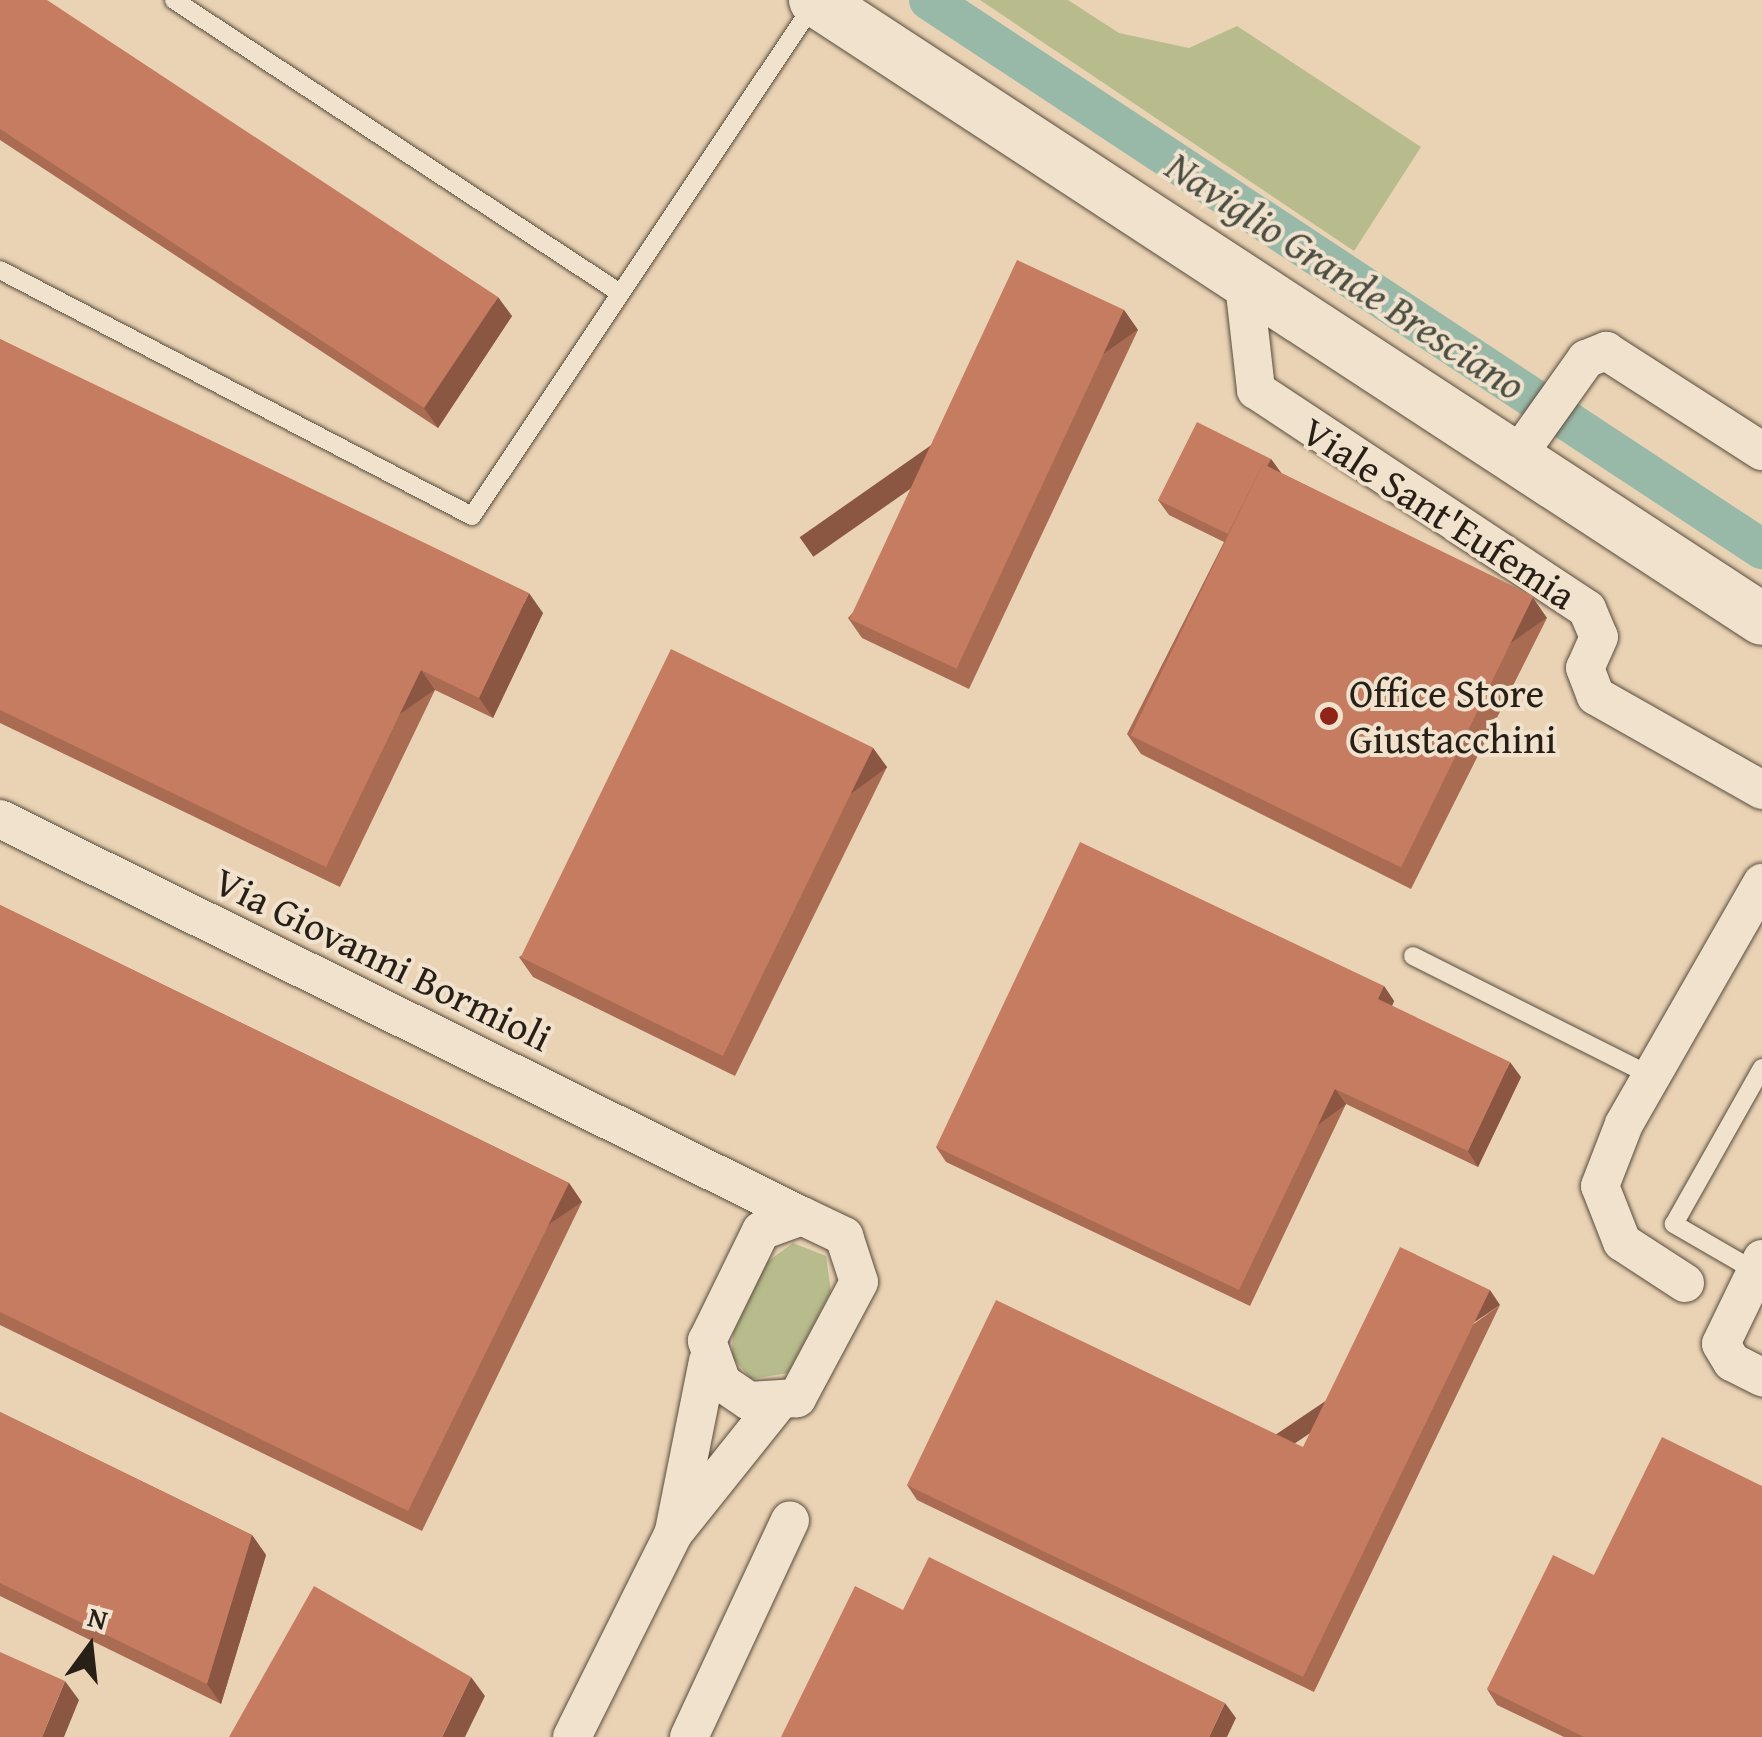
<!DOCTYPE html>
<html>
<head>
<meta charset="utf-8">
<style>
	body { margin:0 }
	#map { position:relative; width:1762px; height:1737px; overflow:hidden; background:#ead3b4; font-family:"Gentium Book Plus",serif }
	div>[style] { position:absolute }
	.green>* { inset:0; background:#b8bc8c }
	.canal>* { height:40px; margin:-20px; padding:0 20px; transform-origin:20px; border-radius:20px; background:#99b9a8 }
	.roads { filter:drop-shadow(0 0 2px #584c3e) drop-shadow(0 0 2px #584c3e) }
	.lane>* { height:18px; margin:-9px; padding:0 9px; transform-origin:9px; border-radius:9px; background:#f1e2ce }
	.street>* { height:38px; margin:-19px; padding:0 19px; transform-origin:19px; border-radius:19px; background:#f1e2ce }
	.secondary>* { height:52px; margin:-26px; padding:0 26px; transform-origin:26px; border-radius:26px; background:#f1e2ce }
	.wall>* { inset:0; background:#aa6b53 }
	.shaded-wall>* { inset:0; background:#8b5743; transform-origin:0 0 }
	.building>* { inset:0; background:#c67c60; transform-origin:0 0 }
	.dots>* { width:28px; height:28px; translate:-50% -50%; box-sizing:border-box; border:5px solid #f1e2ce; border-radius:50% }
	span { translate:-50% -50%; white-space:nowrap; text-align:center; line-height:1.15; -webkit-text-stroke:8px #f1e2ce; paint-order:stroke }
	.street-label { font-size:40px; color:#281f17 }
	.poi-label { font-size:40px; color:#281f17 }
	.left { translate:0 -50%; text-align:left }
	.water-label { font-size:42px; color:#4a4d42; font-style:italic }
	.north { position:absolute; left:40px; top:1597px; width:100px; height:100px; -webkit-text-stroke:8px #f1e2ce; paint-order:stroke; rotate:15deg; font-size:28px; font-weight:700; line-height:40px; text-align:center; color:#281f17 }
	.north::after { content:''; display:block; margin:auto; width:35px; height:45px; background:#281f17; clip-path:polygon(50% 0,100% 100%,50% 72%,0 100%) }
</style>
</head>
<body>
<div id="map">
	<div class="green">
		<i style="clip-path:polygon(980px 0,1068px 0,1119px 33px,1189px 48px,1237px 26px,1421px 147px,1354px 251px)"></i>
		<i style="clip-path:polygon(793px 1243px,826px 1256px,831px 1291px,788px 1373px,751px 1379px,732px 1357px,733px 1333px,767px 1262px)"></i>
	</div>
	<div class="canal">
		<i style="left:929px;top:0;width:998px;rotate:33.39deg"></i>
	</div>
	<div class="roads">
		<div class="lane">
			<i style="left:174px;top:0;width:534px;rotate:33.3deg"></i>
			<i style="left:0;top:270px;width:532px;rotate:27.53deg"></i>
			<i style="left:472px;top:516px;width:614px;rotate:-56.28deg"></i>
			<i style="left:1413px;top:956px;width:267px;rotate:26.7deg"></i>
			<i style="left:1755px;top:1271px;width:94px;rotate:-149.9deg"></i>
			<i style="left:1674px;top:1224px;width:179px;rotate:-60.6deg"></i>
		</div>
		<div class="street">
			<i style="left:1244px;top:284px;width:107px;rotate:83.5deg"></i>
			<i style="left:1256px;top:390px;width:397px;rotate:33.5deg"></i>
			<i style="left:1587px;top:609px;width:30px;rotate:67deg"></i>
			<i style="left:1599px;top:637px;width:34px;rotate:114deg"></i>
			<i style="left:1585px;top:668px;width:30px;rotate:69deg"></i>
			<i style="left:1596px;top:696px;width:191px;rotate:29.5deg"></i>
			<i style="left:1515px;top:459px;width:123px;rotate:-54.6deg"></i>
			<i style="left:1586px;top:359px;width:22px;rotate:-22deg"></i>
			<i style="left:1606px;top:351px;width:185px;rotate:32.7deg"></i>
			<i style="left:0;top:819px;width:895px;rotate:26.34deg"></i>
			<i style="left:802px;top:1216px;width:47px;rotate:25.5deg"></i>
			<i style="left:844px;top:1236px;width:48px;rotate:71.9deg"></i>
			<i style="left:859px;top:1282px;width:132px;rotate:118.1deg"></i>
			<i style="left:797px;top:1398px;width:48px;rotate:176.4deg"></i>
			<i style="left:749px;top:1401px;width:32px;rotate:-146deg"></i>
			<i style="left:722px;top:1383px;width:45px;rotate:-109.7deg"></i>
			<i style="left:707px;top:1341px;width:123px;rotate:-63.9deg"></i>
			<i style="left:761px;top:1231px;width:44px;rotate:-20.1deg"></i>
			<i style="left:1762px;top:1259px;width:94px;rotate:115.8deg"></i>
			<i style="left:1721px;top:1344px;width:21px;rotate:59deg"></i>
			<i style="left:1732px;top:1362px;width:34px;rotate:27deg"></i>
			<i style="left:1685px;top:1283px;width:75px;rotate:-146.9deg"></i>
			<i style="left:1622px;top:1242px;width:60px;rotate:-111.4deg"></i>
			<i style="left:1600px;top:1186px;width:66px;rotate:-68.8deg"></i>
			<i style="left:1624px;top:1124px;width:278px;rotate:-60.2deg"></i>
			<i style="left:674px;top:1531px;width:173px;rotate:-78.7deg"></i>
			<i style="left:572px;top:1737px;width:227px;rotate:-63.5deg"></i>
			<i style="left:673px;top:1534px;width:165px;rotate:-51.4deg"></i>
			<i style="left:689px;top:1737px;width:239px;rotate:-65deg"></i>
		</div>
		<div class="secondary">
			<i style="left:815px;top:0;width:1131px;rotate:33.17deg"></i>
		</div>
	</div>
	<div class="wall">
		<i style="clip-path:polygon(0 0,512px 316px,438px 428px,0 140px)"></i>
		<i style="clip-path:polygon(1124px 310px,1138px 330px,969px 689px,862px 638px,848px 618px)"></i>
		<i style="clip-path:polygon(0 339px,543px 613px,493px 718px,435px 690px,340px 887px,0 723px)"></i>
		<i style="clip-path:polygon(1271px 459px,1281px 473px,1533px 598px,1547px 618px,1411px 889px,1141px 754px,1127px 734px,1224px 542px,1169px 515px,1158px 500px)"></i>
		<i style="clip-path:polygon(873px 748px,887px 767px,735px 1076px,533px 977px,519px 957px)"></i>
		<i style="clip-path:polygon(0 905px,569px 1183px,582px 1202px,422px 1531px,0 1325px)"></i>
		<i style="clip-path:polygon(1384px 986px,1394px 1001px,1392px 1006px,1521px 1077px,1478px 1167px,1346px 1104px,1250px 1306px,946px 1162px,936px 1147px)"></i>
		<i style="clip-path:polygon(1500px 1305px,1314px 1692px,917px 1500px,907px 1485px,1303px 1447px)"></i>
		<i style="clip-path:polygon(0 1412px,252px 1535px,266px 1555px,221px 1704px,0 1596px)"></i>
		<i style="clip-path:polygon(1487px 1689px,1762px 1737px,1564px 1737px,1497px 1705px)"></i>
	</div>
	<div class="shaded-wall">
		<i style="clip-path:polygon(498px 297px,512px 316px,438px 428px,424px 408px)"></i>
		<i style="left:1124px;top:310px;width:24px;height:396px;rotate:55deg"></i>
		<i style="clip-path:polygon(1271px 459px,1282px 474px,1232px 536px)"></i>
		<i style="clip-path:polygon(529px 593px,543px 613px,493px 718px,479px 698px)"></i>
		<i style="left:1533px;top:598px;width:24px;height:303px;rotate:55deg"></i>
		<i style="left:421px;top:670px;width:24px;height:219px;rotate:55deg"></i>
		<i style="left:873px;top:748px;width:24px;height:343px;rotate:54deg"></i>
		<i style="clip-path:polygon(1384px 986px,1394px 1001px,1388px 1015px,1378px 999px)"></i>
		<i style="clip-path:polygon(1510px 1062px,1521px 1077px,1478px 1167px,1468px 1151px)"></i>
		<i style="left:1335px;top:1089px;width:19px;height:223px;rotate:54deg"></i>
		<i style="left:569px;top:1183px;width:23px;height:365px;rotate:56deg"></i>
		<i style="left:1490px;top:1290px;width:18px;height:430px;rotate:56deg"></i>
		<i style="clip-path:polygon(252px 1535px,266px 1555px,221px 1704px,207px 1684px)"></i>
		<i style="clip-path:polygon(471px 1677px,485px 1696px,465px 1737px,442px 1737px)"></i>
		<i style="clip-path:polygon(65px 1681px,79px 1700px,64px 1737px,42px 1737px)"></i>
		<i style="clip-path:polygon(1225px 1703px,1236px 1718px,1227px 1737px,1209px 1737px)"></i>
	</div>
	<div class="building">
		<i style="clip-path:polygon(0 0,47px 0,498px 297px,424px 408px,0 129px)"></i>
		<i style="left:1017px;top:260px;width:118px;height:396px;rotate:25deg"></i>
		<i style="clip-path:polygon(0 339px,529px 593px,479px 698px,421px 670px,326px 867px,0 710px)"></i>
		<i style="clip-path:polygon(1197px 422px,1271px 459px,1267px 466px,1263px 464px,1228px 534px,1158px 500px)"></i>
		<i style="left:1263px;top:464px;width:301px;height:302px;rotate:26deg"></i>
		<i style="left:671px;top:649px;width:225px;height:343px;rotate:26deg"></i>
		<i style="clip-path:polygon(1080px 842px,1384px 986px,1378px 999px,1510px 1062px,1468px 1151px,1335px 1089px,1239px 1290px,936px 1147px)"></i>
		<i style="clip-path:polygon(0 905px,569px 1183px,408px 1511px,0 1312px)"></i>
		<i style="clip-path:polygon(1400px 1247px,1490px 1290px,1303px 1677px,907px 1485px,996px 1300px,1303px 1447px)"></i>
		<i style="clip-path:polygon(0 1412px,252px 1535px,207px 1684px,0 1583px)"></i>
		<i style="clip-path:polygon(1662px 1437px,1762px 1486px,1762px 1737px,1584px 1737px,1487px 1689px,1553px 1555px,1594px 1575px)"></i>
		<i style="clip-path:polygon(929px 1557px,1225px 1703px,1209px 1737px,781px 1737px,855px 1586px,903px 1610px)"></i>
		<i style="clip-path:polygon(314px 1586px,471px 1677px,442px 1737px,229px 1737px)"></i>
		<i style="clip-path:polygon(0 1652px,65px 1681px,42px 1737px,0 1737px)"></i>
	</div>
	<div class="dots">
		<i style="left:1329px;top:716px;background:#8f2418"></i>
	</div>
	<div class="street-label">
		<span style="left:1439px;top:513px;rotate:33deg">Viale Sant'Eufemia</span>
		<span style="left:383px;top:959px;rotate:26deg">Via Giovanni Bormioli</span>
	</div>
	<div class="poi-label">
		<span class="left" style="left:1349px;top:716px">Office Store<br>Giustacchini</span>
	</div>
	<div class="water-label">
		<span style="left:1346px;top:275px;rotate:33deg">Naviglio Grande Bresciano</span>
	</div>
	<div class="north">N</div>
</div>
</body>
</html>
